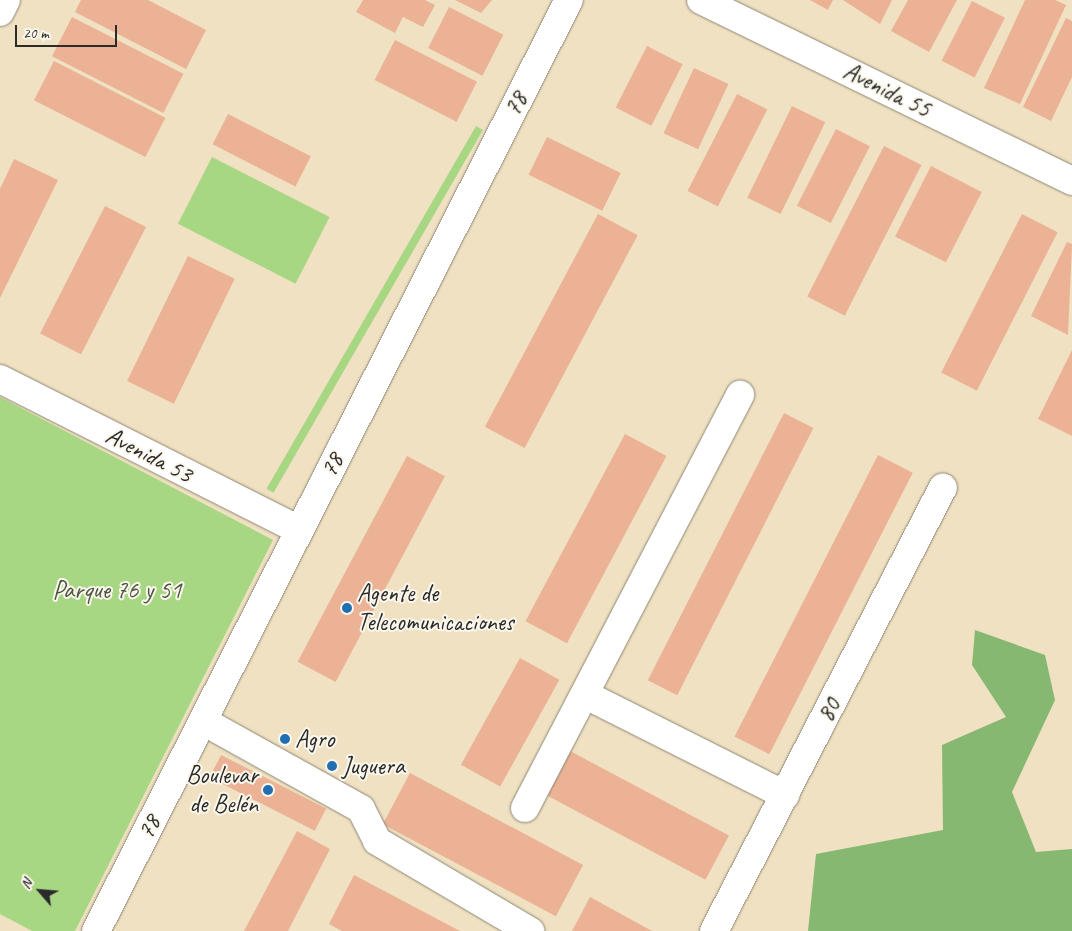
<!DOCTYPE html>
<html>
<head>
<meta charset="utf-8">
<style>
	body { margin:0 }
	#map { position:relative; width:1072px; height:931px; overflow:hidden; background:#efe1c1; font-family:Caveat,sans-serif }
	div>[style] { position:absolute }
	.green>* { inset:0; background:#a8d784; transform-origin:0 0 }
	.forest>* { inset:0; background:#86b872 }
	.building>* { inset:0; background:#ecb295; transform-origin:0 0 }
	.roads { filter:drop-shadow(0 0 1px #8d8676) drop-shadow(0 0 1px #8d8676) }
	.minor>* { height:28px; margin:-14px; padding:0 14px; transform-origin:14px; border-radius:14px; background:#fff }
	.tertiary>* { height:28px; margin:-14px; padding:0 14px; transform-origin:14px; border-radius:14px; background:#fff }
	.dots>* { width:14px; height:14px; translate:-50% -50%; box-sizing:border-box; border:2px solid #fbf7ec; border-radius:50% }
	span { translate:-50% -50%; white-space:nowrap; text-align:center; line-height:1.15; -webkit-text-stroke:4px #fbf7ec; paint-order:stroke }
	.street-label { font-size:25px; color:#2b2b2b }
	.park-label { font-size:25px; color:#4a5641 }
	.poi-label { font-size:25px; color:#2b2b2b }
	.left { translate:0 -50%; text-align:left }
	.right { translate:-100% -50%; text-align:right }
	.north { position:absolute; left:15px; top:866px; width:50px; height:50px; -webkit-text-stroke:4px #fbf7ec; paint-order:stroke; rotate:297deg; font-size:14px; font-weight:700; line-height:20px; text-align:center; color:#2b2b2b }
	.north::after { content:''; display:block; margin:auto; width:18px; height:22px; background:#2b2b2b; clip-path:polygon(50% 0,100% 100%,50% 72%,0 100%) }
	.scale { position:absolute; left:15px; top:25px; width:102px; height:22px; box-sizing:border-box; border:2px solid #2b2b2b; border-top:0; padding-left:6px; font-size:15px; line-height:18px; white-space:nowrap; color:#2b2b2b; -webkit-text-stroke:4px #fbf7ec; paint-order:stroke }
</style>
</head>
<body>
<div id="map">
	<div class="green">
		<i style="left:476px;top:126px;width:8px;height:419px;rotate:30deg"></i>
		<i style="left:212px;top:157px;width:132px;height:75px;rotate:27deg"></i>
		<i style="clip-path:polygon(0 397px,273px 540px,75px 931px,32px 931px,0 914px)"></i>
	</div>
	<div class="forest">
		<i style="clip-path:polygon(975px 630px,1045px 655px,1055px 700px,1012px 792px,1036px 852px,1072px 849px,1072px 931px,808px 931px,816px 854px,943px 830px,942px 745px,1006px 717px,972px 665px)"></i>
	</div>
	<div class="building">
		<i style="clip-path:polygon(81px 0,148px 0,206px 30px,186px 69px,75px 12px)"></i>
		<i style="clip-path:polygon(363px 0,425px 0,435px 5px,423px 27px,403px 17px,395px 33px,356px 12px)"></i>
		<i style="clip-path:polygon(455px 0,492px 0,481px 13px)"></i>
		<i style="clip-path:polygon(810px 0,833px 0,828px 10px)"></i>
		<i style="clip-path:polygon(843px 0,892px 0,880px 24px)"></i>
		<i style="clip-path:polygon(908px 0,957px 0,929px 52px,891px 31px)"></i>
		<i style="clip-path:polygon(1025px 0,1055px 0,1066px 5px,1020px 104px,984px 88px)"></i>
		<i style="left:972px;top:1px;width:37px;height:67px;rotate:27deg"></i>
		<i style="left:449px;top:7px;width:61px;height:46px;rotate:27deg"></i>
		<i style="left:72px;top:17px;width:125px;height:44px;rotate:27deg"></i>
		<i style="clip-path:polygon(1066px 18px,1072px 21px,1072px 77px,1051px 121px,1023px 107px)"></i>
		<i style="left:395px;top:40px;width:92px;height:45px;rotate:27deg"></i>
		<i style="left:647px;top:46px;width:40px;height:69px;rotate:27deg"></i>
		<i style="left:54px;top:61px;width:125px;height:44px;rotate:27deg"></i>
		<i style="left:694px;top:68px;width:38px;height:72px;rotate:25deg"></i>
		<i style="left:737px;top:94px;width:34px;height:109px;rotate:27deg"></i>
		<i style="left:792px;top:106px;width:37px;height:102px;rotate:26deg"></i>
		<i style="left:228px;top:114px;width:93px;height:34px;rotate:27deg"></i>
		<i style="left:836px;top:129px;width:38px;height:86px;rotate:27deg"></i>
		<i style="left:547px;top:137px;width:82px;height:42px;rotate:26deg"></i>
		<i style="left:884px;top:146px;width:42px;height:169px;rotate:27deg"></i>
		<i style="clip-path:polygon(14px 159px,58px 180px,0 298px,0 189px)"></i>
		<i style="left:931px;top:166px;width:57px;height:79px;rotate:27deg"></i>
		<i style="left:105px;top:206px;width:46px;height:143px;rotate:27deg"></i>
		<i style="left:598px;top:214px;width:45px;height:241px;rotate:28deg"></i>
		<i style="left:1022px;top:214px;width:40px;height:178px;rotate:27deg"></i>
		<i style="clip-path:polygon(1067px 242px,1072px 244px,1068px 335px,1031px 316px)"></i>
		<i style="left:188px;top:256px;width:52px;height:139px;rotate:26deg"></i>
		<i style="clip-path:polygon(1072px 350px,1072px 436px,1038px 419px)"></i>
		<i style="left:784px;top:413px;width:33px;height:300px;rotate:27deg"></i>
		<i style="left:625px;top:434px;width:47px;height:212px;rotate:28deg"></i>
		<i style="left:878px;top:455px;width:39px;height:316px;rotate:27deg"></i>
		<i style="left:407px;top:456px;width:43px;height:233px;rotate:28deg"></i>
		<i style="left:520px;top:658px;width:45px;height:122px;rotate:29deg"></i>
		<i style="left:570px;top:751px;width:180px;height:50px;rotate:28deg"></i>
		<i style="left:221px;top:755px;width:118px;height:25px;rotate:27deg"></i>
		<i style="left:410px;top:773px;width:196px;height:58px;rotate:28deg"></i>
		<i style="clip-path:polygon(297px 831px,330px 849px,288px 931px,244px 931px)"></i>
		<i style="clip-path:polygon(354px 875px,460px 931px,342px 931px,329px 924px)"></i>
		<i style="clip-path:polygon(590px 897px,652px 931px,572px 931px)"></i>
	</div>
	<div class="roads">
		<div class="minor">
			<i style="left:701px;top:0;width:413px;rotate:26deg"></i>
			<i style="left:0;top:379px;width:335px;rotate:26.8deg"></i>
			<i style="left:586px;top:695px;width:223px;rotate:26.7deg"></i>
			<i style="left:203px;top:721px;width:181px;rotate:29.1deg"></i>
			<i style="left:361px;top:809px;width:36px;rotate:63deg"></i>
			<i style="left:377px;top:841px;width:178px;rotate:30.5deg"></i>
			<i style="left:525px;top:808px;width:466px;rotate:-62.5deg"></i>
			<i style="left:96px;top:931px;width:1044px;rotate:-63.07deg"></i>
			<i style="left:714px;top:931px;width:499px;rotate:-62.7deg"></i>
		</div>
		<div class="tertiary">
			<i style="left:0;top:12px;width:13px;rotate:-63deg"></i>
		</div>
	</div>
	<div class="dots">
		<i style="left:347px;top:608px;background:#1f6fb2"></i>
		<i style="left:285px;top:739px;background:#1f6fb2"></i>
		<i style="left:332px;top:766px;background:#1f6fb2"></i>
		<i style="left:268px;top:790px;background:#1f6fb2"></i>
	</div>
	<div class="street-label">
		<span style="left:887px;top:90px;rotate:26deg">Avenida 55</span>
		<span style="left:516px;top:104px;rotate:-63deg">78</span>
		<span style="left:149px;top:455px;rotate:27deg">Avenida 53</span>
		<span style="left:332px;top:465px;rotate:-63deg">78</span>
		<span style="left:829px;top:710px;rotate:-63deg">80</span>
		<span style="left:149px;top:827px;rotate:-63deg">78</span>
	</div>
	<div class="park-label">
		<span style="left:117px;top:590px">Parque 76 y 51</span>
	</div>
	<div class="poi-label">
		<span class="left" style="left:357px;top:608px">Agente de<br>Telecomunicaciones</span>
		<span class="left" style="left:295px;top:739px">Agro</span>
		<span class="left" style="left:342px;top:766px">Juguera</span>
		<span class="right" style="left:258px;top:790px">Boulevar<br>de Belén</span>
	</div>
	<div class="north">N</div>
	<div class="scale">20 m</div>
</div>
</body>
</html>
